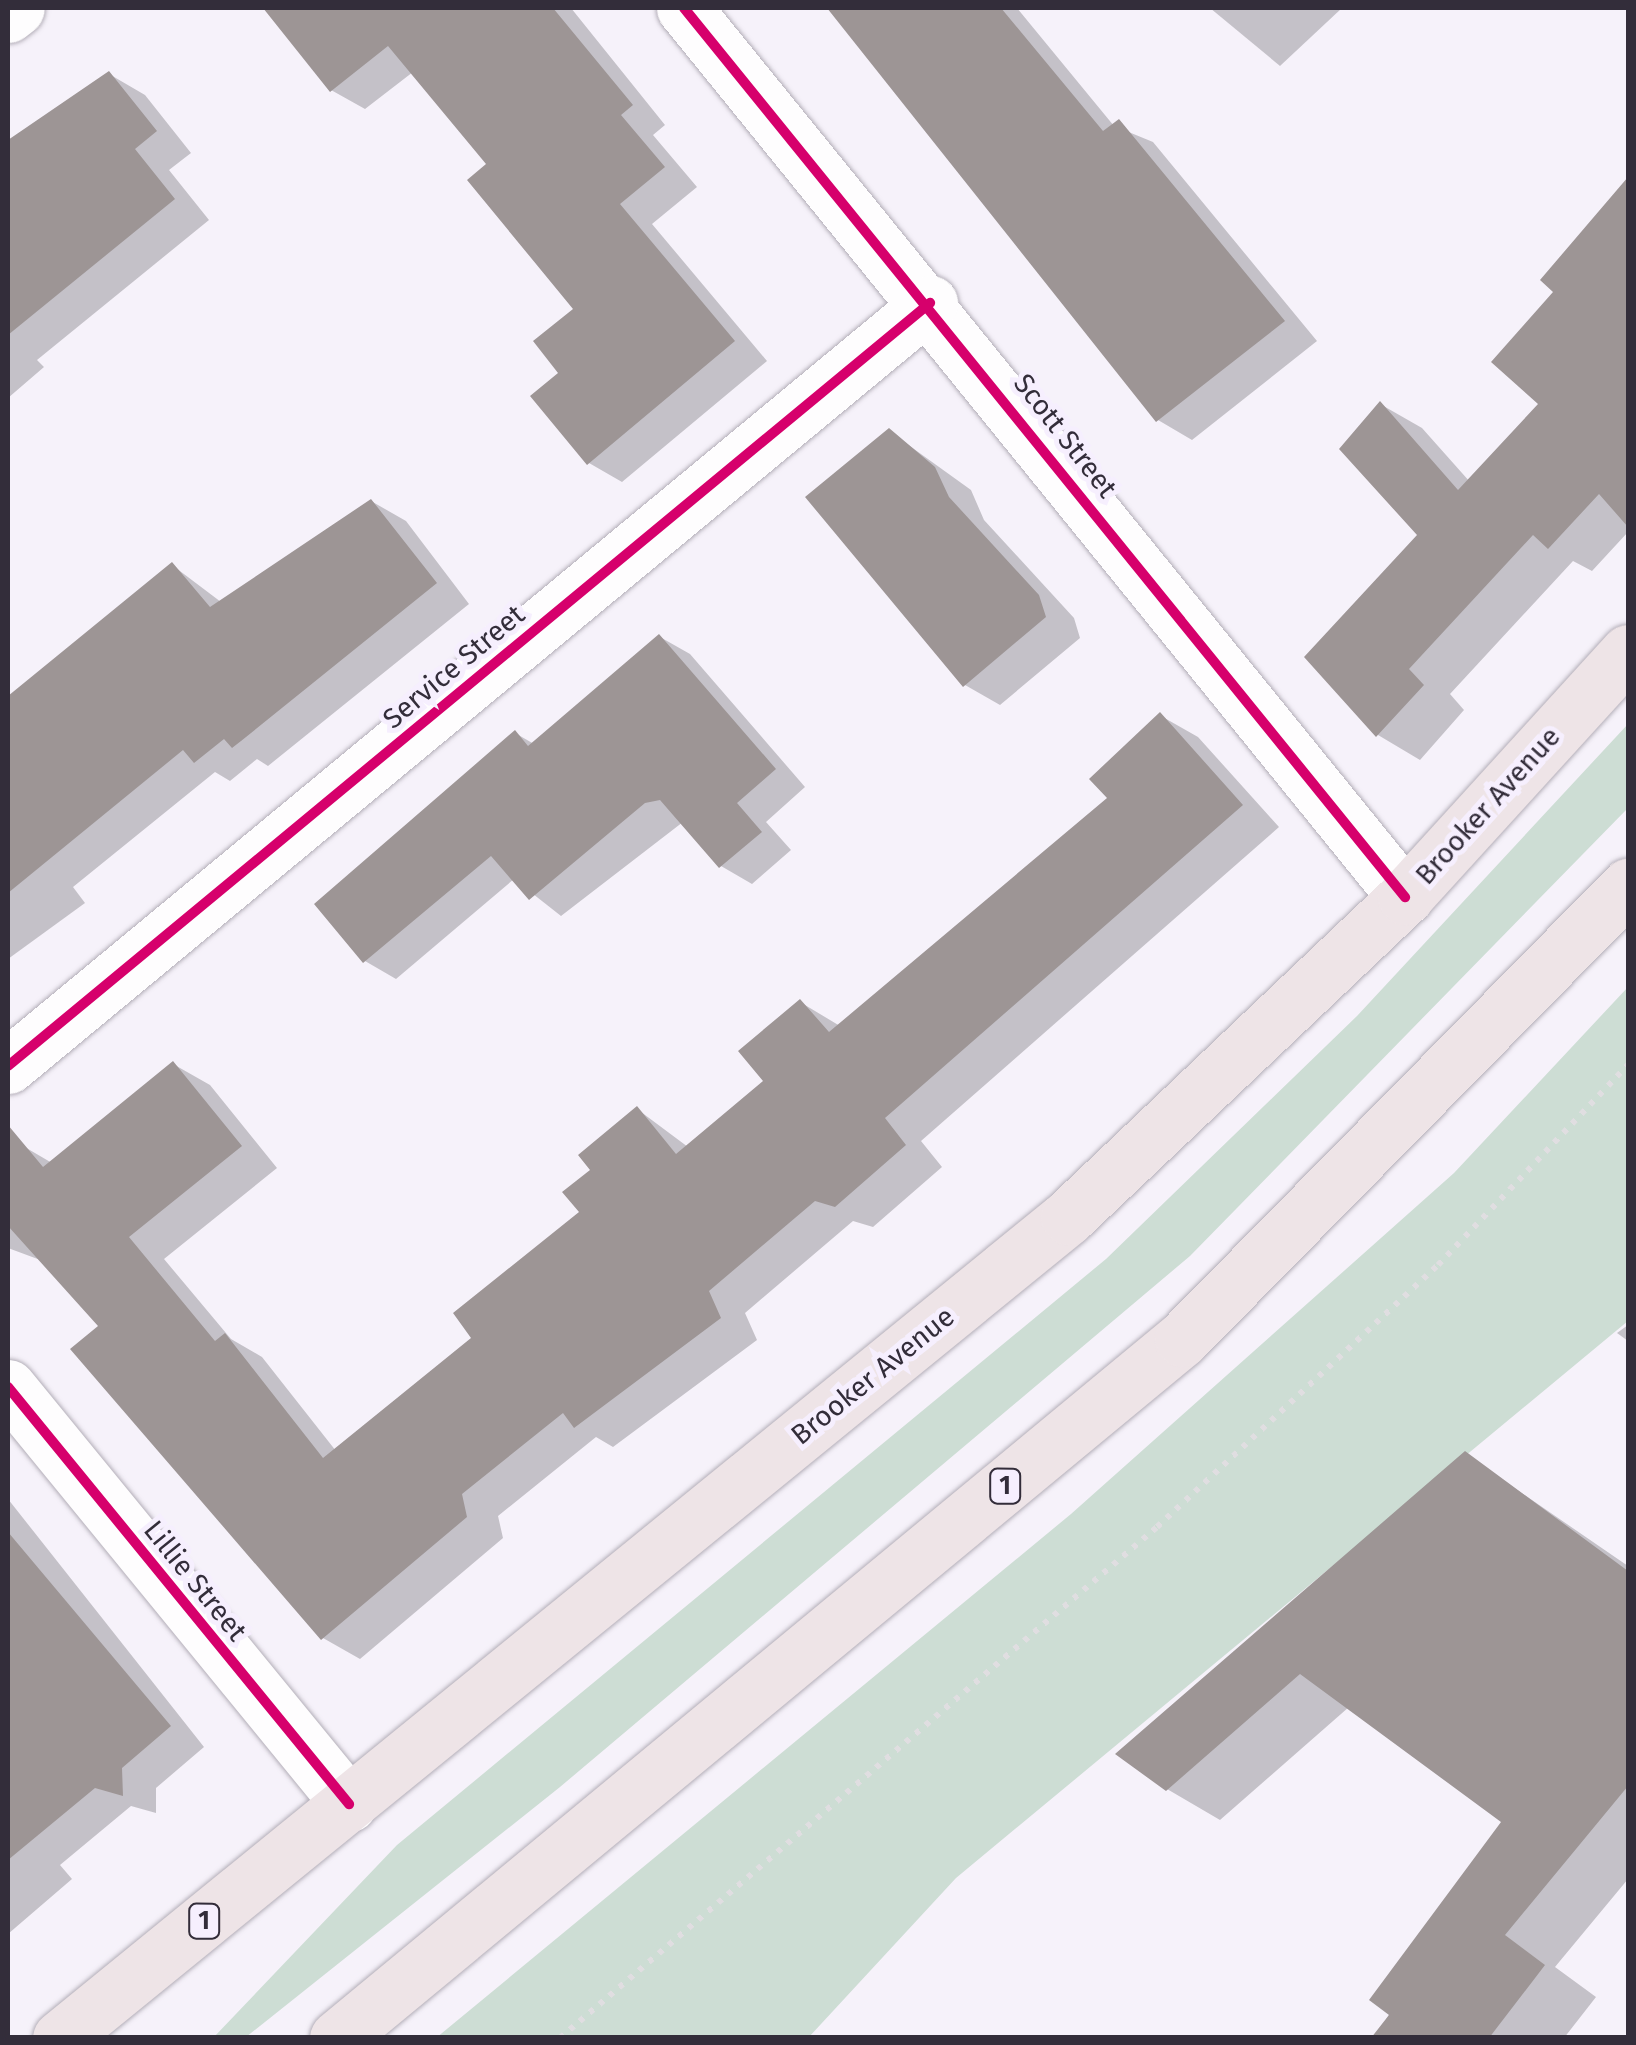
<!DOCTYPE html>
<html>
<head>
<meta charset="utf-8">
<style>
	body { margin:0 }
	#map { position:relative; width:1636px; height:2045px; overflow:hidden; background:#f6f2fa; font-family:"Fira Sans",sans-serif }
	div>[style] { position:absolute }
	.green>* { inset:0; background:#cdddd4 }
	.shadow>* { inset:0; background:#0003 }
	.building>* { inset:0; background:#9d9595 }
	.path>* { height:6px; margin-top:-3px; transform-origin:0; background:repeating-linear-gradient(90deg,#e0dee1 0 5px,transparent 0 13px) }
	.roads { filter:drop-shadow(0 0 2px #b3aeb8) drop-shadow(0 0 2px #b3aeb8) }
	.street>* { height:55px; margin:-27.5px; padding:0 27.5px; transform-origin:27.5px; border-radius:27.5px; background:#fefdfe }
	.highway>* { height:55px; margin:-27.5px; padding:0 27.5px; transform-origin:27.5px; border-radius:27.5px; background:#eee4e7 }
	.cycleway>* { height:10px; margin:-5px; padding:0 5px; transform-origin:5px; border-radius:5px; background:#d6006c }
	span { translate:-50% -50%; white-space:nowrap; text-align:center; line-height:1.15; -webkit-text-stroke:10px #f6effe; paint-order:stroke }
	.shield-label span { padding:2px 8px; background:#f6effe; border:2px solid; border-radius:8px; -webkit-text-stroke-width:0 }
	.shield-label { font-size:25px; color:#332d3a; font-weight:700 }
	.street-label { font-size:28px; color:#332d3a }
	.frame { position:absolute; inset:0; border:10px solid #332d3a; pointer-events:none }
</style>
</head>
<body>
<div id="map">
	<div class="green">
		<i style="clip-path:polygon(1628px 724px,1628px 808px,1190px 1256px,560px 1787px,246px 2037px,214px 2037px,397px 1845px,1106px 1259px,1357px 1016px)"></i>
		<i style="clip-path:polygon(1628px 987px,1628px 1321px,956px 1878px,809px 2037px,436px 2038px,1071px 1514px,1454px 1173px)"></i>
	</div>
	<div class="shadow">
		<i style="clip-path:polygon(266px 8px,571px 8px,665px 125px,653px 135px,697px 187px,652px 224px,767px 361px,622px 482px,589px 463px,562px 373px,577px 309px,489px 165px,413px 72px,365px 109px,331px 90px)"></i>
		<i style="clip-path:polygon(829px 8px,1017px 8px,1114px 126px,1153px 142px,1317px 341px,1192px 440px,1158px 420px)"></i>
		<i style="clip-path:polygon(1210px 8px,1342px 8px,1280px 66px)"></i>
		<i style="clip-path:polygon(109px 74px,145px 95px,191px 153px,169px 170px,209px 220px,37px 360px,44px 367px,8px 398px,8px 144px)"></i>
		<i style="clip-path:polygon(1614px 198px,1628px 207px,1628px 532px,1592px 571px,1573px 561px,1450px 694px,1464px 710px,1420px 760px,1378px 735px,1307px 657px,1421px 535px,1380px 404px,1422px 428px,1470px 482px,1542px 403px,1557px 292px)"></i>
		<i style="clip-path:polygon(889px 431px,971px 490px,984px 520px,1074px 618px,1080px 638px,1000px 705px,965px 685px)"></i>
		<i style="clip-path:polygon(371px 501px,406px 521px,469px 604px,268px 766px,257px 759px,230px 781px,215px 772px,73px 887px,85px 903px,8px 959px,8px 699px,172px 565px,221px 602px)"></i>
		<i style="clip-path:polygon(660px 637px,690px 654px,805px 787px,766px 822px,791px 850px,752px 884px,721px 866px,683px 822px,561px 916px,514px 879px,396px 979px,365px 961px,515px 733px,534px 744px)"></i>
		<i style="clip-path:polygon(1161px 716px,1198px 737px,1279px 827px,921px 1141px,942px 1167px,873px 1227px,853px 1221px,745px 1313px,757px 1340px,613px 1447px,596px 1437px,498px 1516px,503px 1538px,360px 1659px,323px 1638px,102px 1326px,43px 1261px,8px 1248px,8px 1158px,23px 1146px,52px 1163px,173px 1064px,210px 1085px,277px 1168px,164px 1259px,231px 1339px,262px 1357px,336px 1451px,475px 1338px,583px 1212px,593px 1170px,637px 1109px,688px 1147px,766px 1081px,800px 1002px,840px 1026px,1110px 798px)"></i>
		<i style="clip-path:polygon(1628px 1325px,1628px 1341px,1617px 1333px)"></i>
		<i style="clip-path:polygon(1465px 1454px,1628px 1566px,1628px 1879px,1555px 1967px,1596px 1997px,1564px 2038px,1375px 2038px,1505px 1822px,1349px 1707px,1220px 1820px,1167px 1789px)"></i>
		<i style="clip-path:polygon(8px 1499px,204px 1747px,156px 1788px,156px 1813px,131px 1806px,60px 1865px,72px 1879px,8px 1934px)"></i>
	</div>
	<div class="building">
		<i style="clip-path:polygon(263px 8px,553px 8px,633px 105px,621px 115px,665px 167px,620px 204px,735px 341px,587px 465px,530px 396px,558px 373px,533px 341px,573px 309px,467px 180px,486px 164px,388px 46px,330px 92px)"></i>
		<i style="clip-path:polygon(827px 8px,1001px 8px,1103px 131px,1119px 119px,1285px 321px,1156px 422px)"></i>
		<i style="clip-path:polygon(109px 71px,157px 131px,135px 149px,175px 199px,8px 335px,8px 140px)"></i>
		<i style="clip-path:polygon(1628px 177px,1628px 527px,1599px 494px,1548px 549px,1533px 535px,1409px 669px,1424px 685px,1376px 737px,1304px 657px,1417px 535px,1339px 449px,1380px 401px,1458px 490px,1538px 404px,1491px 362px,1553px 292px,1540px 280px)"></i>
		<i style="clip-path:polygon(889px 428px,935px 467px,949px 497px,1039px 595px,1046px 617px,963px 687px,805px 497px)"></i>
		<i style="clip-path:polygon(371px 499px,437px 583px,241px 741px,232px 748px,224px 739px,194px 763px,183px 750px,8px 893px,8px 696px,172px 562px,210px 607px)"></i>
		<i style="clip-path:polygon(659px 634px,776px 769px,737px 803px,762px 832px,719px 868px,660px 800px,645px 803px,529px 900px,491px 856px,363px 963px,314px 904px,515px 730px,528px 746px)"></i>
		<i style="clip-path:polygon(1160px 712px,1243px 805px,885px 1118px,906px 1145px,835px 1207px,815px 1201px,709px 1291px,721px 1318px,574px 1428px,563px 1413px,462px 1494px,467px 1517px,321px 1640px,70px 1349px,98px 1326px,8px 1226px,8px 1125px,43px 1167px,173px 1061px,242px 1146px,129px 1237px,215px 1341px,225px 1333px,323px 1458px,471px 1338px,453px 1313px,579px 1212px,562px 1192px,590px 1170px,578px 1155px,637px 1106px,676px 1154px,763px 1081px,738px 1051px,800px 999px,829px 1032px,1107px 798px,1089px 779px)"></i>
		<i style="clip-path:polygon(1465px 1451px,1628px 1571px,1628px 1786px,1505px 1935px,1545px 1965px,1489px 2038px,1371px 2038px,1389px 2015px,1369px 2000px,1501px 1822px,1300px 1674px,1166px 1791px,1115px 1754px)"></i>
		<i style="clip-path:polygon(8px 1532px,171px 1726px,122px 1768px,123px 1796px,95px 1788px,8px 1860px)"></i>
	</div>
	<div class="path">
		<i style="left:560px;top:2038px;width:786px;rotate:-40.56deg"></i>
		<i style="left:1157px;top:1527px;width:384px;rotate:-43deg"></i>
		<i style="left:1438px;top:1265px;width:276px;rotate:-46.5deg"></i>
	</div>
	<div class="roads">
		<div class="street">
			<i style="left:684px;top:8px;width:1145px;rotate:50.96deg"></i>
			<i style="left:8px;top:15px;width:11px;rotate:-38deg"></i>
			<i style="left:8px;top:1066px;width:1197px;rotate:-39.61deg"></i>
			<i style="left:8px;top:1387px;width:539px;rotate:50.73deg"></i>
		</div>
		<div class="highway">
			<i style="left:60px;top:2038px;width:1300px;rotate:-39.16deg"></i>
			<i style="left:1068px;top:1217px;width:465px;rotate:-43.5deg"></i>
			<i style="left:1405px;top:897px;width:331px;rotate:-47.7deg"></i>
			<i style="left:337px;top:2038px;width:1097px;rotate:-39.6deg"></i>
			<i style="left:1182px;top:1339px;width:636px;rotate:-45.45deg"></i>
		</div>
	</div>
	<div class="cycleway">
		<i style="left:684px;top:8px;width:1145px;rotate:50.96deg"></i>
		<i style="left:8px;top:1066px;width:1197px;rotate:-39.61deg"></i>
		<i style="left:8px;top:1387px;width:539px;rotate:50.73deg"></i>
	</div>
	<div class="shield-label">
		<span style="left:1005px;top:1486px">1</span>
		<span style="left:204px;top:1921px">1</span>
	</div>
	<div class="street-label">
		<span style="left:1065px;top:436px;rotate:52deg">Scott Street</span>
		<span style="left:454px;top:667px;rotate:-40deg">Service Street</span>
		<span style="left:1488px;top:806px;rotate:-48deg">Brooker Avenue</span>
		<span style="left:873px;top:1376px;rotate:-39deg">Brooker Avenue</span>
		<span style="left:195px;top:1581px;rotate:51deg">Lillie Street</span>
	</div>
	<div class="frame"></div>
</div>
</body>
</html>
